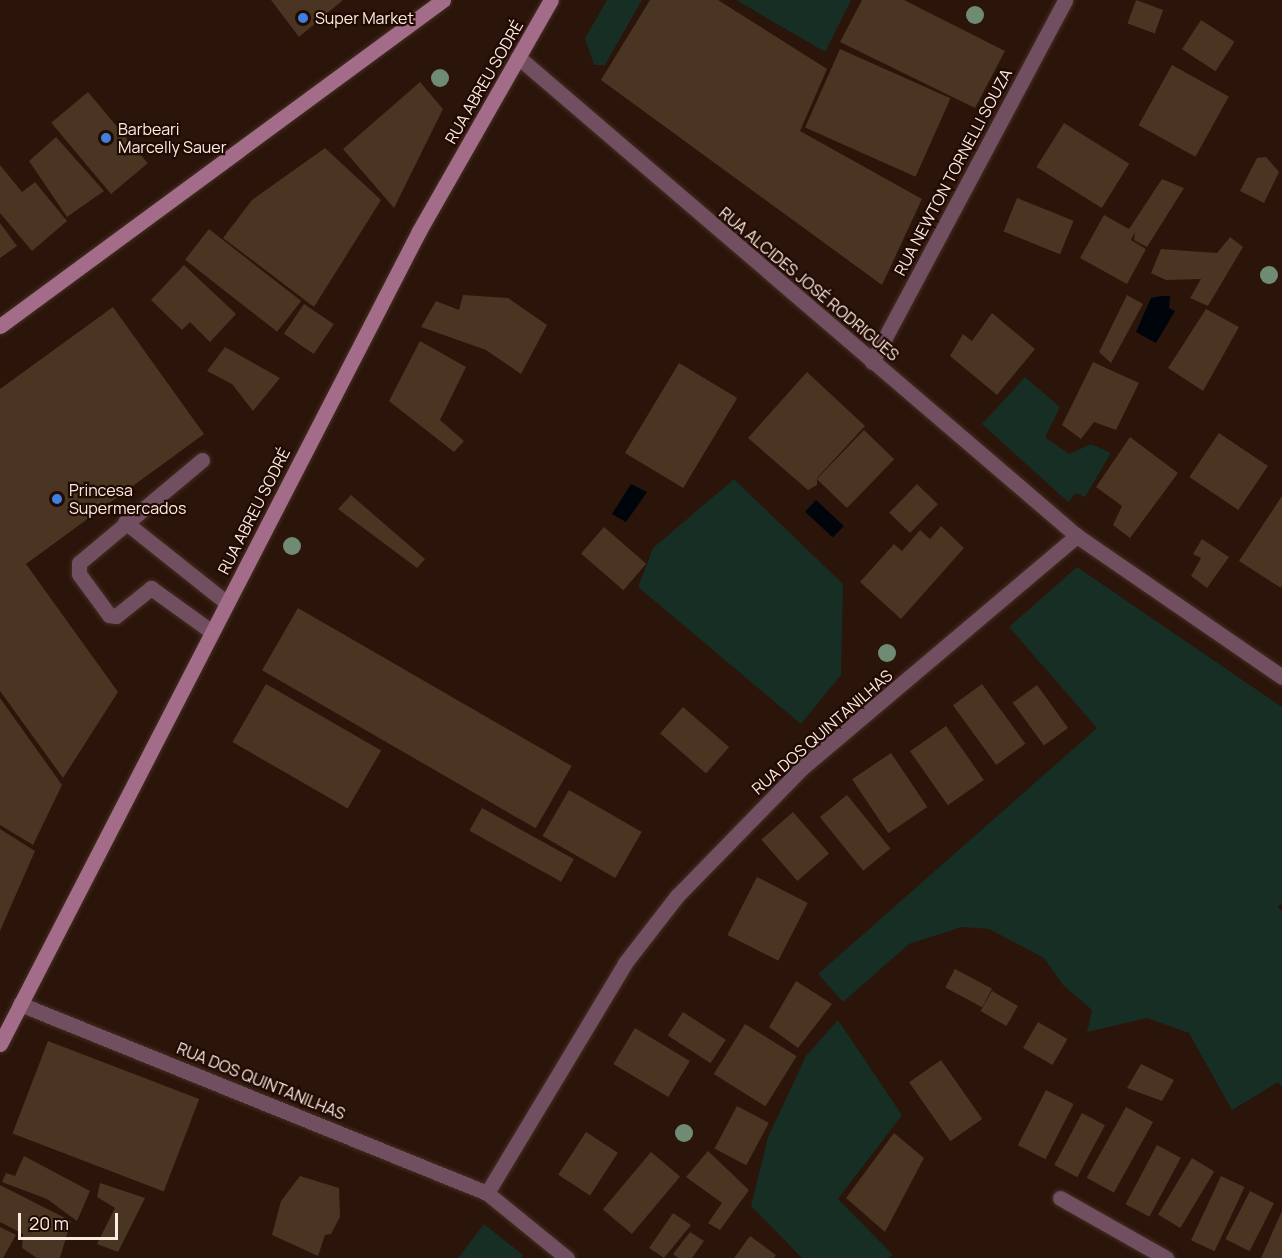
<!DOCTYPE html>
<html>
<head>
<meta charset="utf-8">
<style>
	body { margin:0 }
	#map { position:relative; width:1282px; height:1258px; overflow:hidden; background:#2b1409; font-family:Manrope,sans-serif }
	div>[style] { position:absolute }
	.green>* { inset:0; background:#162e23 }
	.water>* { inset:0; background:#00050c; transform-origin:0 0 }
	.building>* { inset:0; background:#4a3422; transform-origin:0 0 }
	.roads { filter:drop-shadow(0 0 2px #442e23) drop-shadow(0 0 2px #442e23) }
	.service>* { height:15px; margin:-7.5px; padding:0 7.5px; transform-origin:7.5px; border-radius:7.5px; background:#714f61 }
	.minor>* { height:15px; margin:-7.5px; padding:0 7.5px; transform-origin:7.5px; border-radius:7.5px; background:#714f61 }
	.secondary>* { height:15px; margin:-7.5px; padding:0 7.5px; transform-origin:7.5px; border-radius:7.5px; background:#a36d8a }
	.trees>* { width:18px; height:18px; margin:-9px; border-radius:50%; background:#6f8b73 }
	.dots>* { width:16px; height:16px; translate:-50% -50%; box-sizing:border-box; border:3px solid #210a02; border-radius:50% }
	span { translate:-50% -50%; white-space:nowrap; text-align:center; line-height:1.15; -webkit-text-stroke:4.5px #210a02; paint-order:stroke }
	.poi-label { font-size:16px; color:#fcebe3 }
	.left { translate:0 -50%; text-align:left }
	.street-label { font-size:16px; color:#fcebe3 }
	.scale { position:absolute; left:18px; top:1213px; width:100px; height:27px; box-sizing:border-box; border:3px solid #fcebe3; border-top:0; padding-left:8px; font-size:18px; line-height:21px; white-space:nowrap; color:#fcebe3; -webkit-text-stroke:4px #210a02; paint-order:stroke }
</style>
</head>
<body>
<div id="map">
	<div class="green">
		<i style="clip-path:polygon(607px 0,642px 0,605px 65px,594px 65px,585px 38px)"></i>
		<i style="clip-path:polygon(736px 0,851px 0,825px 52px)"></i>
		<i style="clip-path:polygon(1025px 377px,1060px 407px,1045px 437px,1069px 454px,1091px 444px,1111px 453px,1085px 497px,1076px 493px,1068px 502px,982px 424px)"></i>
		<i style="clip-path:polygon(734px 479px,843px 584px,841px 675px,801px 724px,638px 587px,653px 548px)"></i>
		<i style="clip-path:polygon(1077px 567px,1282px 707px,1282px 903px,1277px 907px,1282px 911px,1282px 1087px,1278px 1082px,1232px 1110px,1189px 1033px,1147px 1018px,1087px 1032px,1092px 1010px,1063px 985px,1044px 958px,989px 929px,962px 927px,909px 944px,843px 1002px,818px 974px,1097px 728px,1009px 627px)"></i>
		<i style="clip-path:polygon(838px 1020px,902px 1115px,838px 1199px,893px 1255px,888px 1258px,802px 1258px,751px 1206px,768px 1137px,806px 1056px)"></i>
		<i style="clip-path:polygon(484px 1224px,523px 1255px,521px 1258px,458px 1258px)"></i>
	</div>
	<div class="water">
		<i style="clip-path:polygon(1162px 296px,1170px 296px,1169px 308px,1175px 311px,1156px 343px,1136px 332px,1151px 298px)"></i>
		<i style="clip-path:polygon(631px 484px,647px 492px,626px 522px,612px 514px)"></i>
		<i style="left:816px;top:500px;width:38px;height:16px;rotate:43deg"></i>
	</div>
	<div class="building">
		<i style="clip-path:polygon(271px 0,343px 0,299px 37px)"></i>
		<i style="clip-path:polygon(650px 0,718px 0,827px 69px,800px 131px,922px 199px,882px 285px,601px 80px)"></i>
		<i style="clip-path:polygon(862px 0,904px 0,1005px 51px,975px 108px,840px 42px)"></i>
		<i style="left:1136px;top:0;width:29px;height:25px;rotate:20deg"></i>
		<i style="left:1201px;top:20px;width:40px;height:35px;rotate:33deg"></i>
		<i style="left:840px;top:49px;width:121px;height:86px;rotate:24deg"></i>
		<i style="left:1172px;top:65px;width:65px;height:69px;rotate:29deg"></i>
		<i style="clip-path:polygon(420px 82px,443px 109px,394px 208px,343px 149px)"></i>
		<i style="left:88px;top:92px;width:93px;height:48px;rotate:50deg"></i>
		<i style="left:1064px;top:123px;width:77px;height:52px;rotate:32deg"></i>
		<i style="clip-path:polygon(56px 137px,104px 191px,67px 217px,29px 161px)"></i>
		<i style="clip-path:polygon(325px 148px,381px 200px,314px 307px,223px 238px,252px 200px)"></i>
		<i style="clip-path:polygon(1266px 157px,1279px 172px,1264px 203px,1240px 191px,1257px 158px)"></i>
		<i style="clip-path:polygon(0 165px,22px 192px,35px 182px,67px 221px,32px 251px,0 213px)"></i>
		<i style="clip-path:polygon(1162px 179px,1184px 188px,1147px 247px,1134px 240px,1135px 232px,1131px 240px,1146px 249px,1127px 284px,1080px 258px,1104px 215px,1129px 229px)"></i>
		<i style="left:1017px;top:198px;width:61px;height:36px;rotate:22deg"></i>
		<i style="clip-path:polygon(0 223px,17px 246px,0 258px)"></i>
		<i style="left:209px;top:229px;width:117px;height:39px;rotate:38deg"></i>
		<i style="clip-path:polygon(1230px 237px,1243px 247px,1208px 306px,1190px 298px,1201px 279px,1166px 280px,1151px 273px,1161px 249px,1217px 253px)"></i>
		<i style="clip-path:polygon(184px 265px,236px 314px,210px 342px,190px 322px,182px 330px,151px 300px)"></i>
		<i style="clip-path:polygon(463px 295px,508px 298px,547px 325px,521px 374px,486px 350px,421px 327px,436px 301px,459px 310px)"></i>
		<i style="clip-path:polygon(1127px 295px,1143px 304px,1111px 363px,1099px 352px)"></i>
		<i style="left:304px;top:304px;width:36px;height:36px;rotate:34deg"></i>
		<i style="clip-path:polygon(113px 307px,204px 434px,26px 564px,118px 692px,63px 778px,0 691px,0 389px)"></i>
		<i style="clip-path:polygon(1206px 309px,1239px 327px,1203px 391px,1168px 368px)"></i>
		<i style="clip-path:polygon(992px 313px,1035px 349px,997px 395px,950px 356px,963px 334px,972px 341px)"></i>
		<i style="clip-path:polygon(420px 341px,466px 367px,440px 420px,464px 441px,454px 452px,389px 401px)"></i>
		<i style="clip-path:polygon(225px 347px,280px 378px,253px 411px,232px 384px,207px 371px)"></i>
		<i style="clip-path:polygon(1093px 362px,1139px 383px,1116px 430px,1094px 422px,1081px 439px,1062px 425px)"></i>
		<i style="left:679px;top:363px;width:68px;height:105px;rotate:31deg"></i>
		<i style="clip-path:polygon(807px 372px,865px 426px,817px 478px,817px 485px,808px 490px,748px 438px)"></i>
		<i style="left:864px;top:430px;width:42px;height:68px;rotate:44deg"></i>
		<i style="left:1219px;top:433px;width:59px;height:53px;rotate:34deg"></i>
		<i style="clip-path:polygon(1130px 437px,1178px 473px,1130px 538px,1113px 525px,1122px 506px,1096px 487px)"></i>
		<i style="left:917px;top:484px;width:29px;height:40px;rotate:44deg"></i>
		<i style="clip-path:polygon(351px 495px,425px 559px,417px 568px,338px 509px)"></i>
		<i style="clip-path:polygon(1282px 496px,1282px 585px,1281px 588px,1239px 561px)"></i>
		<i style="clip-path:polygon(941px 526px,964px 548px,901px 619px,860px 582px,894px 544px,902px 551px,920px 530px,930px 539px)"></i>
		<i style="left:604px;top:527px;width:56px;height:35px;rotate:41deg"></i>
		<i style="clip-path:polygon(1202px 539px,1229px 557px,1207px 588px,1191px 576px,1201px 558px,1193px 554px)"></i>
		<i style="left:298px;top:608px;width:316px;height:72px;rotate:30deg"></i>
		<i style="left:266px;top:684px;width:133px;height:67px;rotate:30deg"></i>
		<i style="left:982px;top:684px;width:74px;height:36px;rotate:54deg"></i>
		<i style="left:1037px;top:685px;width:53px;height:30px;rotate:54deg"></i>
		<i style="clip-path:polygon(0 698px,62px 785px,33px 845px,0 825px)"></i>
		<i style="left:683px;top:707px;width:61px;height:35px;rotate:41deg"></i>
		<i style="left:946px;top:726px;width:66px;height:44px;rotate:55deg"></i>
		<i style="left:891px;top:753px;width:65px;height:47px;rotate:56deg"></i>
		<i style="left:569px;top:790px;width:84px;height:53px;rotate:30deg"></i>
		<i style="left:847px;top:795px;width:69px;height:35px;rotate:51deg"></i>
		<i style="left:482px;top:808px;width:105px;height:26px;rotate:29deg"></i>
		<i style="left:793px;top:812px;width:55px;height:42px;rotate:49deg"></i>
		<i style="clip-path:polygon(0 829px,35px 851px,0 931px)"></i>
		<i style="left:757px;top:877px;width:57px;height:65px;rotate:27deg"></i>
		<i style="left:955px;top:969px;width:42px;height:21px;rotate:28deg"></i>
		<i style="clip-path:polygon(796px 981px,832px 1004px,798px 1048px,769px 1027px)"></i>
		<i style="left:992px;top:991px;width:30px;height:23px;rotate:30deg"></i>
		<i style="left:683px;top:1012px;width:51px;height:28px;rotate:33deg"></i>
		<i style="left:1038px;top:1022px;width:34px;height:30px;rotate:30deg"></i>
		<i style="left:745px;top:1024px;width:61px;height:59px;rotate:32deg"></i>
		<i style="left:635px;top:1028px;width:64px;height:42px;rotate:31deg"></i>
		<i style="left:48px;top:1041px;width:162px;height:99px;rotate:21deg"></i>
		<i style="left:941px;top:1060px;width:72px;height:39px;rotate:55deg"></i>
		<i style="clip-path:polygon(1141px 1064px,1174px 1080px,1162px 1101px,1127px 1088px)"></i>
		<i style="left:1046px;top:1090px;width:31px;height:62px;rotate:27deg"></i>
		<i style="left:737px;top:1106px;width:36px;height:48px;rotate:28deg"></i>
		<i style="left:1126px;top:1107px;width:31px;height:81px;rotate:29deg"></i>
		<i style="left:1082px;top:1113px;width:26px;height:59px;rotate:28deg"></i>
		<i style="left:586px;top:1132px;width:38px;height:51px;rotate:33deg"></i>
		<i style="clip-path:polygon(894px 1133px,924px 1158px,885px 1232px,846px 1198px)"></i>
		<i style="left:1157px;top:1145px;width:27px;height:67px;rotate:28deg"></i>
		<i style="clip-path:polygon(708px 1151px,749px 1190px,720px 1230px,708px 1223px,722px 1203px,686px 1177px)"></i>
		<i style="left:651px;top:1152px;width:38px;height:75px;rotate:40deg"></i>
		<i style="clip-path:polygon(24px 1156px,90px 1191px,77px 1221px,47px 1199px,2px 1182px,6px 1173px,15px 1176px)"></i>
		<i style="left:1192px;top:1158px;width:26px;height:66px;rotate:31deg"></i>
		<i style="clip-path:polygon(300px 1176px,339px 1188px,340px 1217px,331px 1234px,325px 1235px,318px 1256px,272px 1235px,281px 1201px)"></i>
		<i style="left:1221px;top:1176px;width:26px;height:71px;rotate:25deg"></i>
		<i style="clip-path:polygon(100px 1183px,145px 1198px,118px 1252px,97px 1244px,115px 1208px,97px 1197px)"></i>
		<i style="clip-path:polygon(0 1185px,71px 1221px,60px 1258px,37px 1258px,22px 1248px,23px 1234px,0 1222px)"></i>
		<i style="left:1250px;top:1191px;width:27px;height:54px;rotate:27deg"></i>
		<i style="clip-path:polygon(1282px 1211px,1282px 1258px,1261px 1258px)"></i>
		<i style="clip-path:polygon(673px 1213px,691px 1225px,664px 1258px,649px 1248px)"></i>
		<i style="clip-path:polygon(0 1227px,16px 1235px,3px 1258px,0 1258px)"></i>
		<i style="clip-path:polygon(690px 1232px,704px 1241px,692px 1258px,678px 1258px,673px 1254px)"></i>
		<i style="clip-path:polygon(750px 1236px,776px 1255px,774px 1258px,734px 1258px)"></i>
	</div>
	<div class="roads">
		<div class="service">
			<i style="left:202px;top:460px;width:160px;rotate:140.1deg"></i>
			<i style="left:79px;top:563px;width:11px;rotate:90deg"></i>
			<i style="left:79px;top:574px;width:51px;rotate:53.8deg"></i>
			<i style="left:109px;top:615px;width:7px;rotate:8deg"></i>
			<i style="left:116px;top:616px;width:45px;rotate:-38.7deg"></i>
			<i style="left:151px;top:588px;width:75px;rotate:35.8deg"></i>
			<i style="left:125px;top:522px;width:130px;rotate:38.5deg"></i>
		</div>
		<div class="minor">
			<i style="left:518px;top:57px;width:736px;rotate:40.59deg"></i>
			<i style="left:872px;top:362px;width:410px;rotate:-61.9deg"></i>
			<i style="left:20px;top:1004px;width:504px;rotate:22.03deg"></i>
			<i style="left:487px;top:1193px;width:103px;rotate:39.1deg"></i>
			<i style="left:487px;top:1193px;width:268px;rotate:-59deg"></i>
			<i style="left:625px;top:963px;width:85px;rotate:-52.2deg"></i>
			<i style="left:677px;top:896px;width:179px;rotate:-45.7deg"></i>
			<i style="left:802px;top:768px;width:360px;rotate:-40.2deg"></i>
			<i style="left:1077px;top:536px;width:249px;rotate:34.5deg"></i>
			<i style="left:1060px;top:1198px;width:122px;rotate:29.5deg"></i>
		</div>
		<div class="secondary">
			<i style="left:0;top:326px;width:550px;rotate:-36.35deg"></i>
			<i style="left:0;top:1044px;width:915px;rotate:-62.73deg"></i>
			<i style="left:419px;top:231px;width:266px;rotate:-60.3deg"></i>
		</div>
	</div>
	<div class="trees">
		<i style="left:975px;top:15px"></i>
		<i style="left:440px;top:78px"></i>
		<i style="left:1269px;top:275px"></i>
		<i style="left:292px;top:546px"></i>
		<i style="left:887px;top:653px"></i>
		<i style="left:684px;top:1133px"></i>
	</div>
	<div class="dots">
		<i style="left:303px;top:18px;background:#3f7fe0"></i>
		<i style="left:106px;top:138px;background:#3f7fe0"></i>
		<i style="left:57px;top:499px;background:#3f7fe0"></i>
	</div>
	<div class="poi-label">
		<span class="left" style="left:315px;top:18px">Super Market</span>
		<span class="left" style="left:118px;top:138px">Barbeari<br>Marcelly Sauer</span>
		<span class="left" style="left:69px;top:499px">Princesa<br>Supermercados</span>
	</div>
	<div class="street-label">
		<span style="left:484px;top:82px;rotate:-60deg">RUA ABREU SODRÉ</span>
		<span style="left:953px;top:172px;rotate:-62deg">RUA NEWTON TORNELLI SOUZA</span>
		<span style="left:809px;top:284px;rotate:40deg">RUA ALCIDES JOSÉ RODRIGUES</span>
		<span style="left:254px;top:511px;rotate:-63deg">RUA ABREU SODRÉ</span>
		<span style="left:822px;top:732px;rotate:-41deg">RUA DOS QUINTANILHAS</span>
		<span style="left:261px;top:1081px;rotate:22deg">RUA DOS QUINTANILHAS</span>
	</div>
	<div class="scale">20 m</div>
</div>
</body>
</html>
